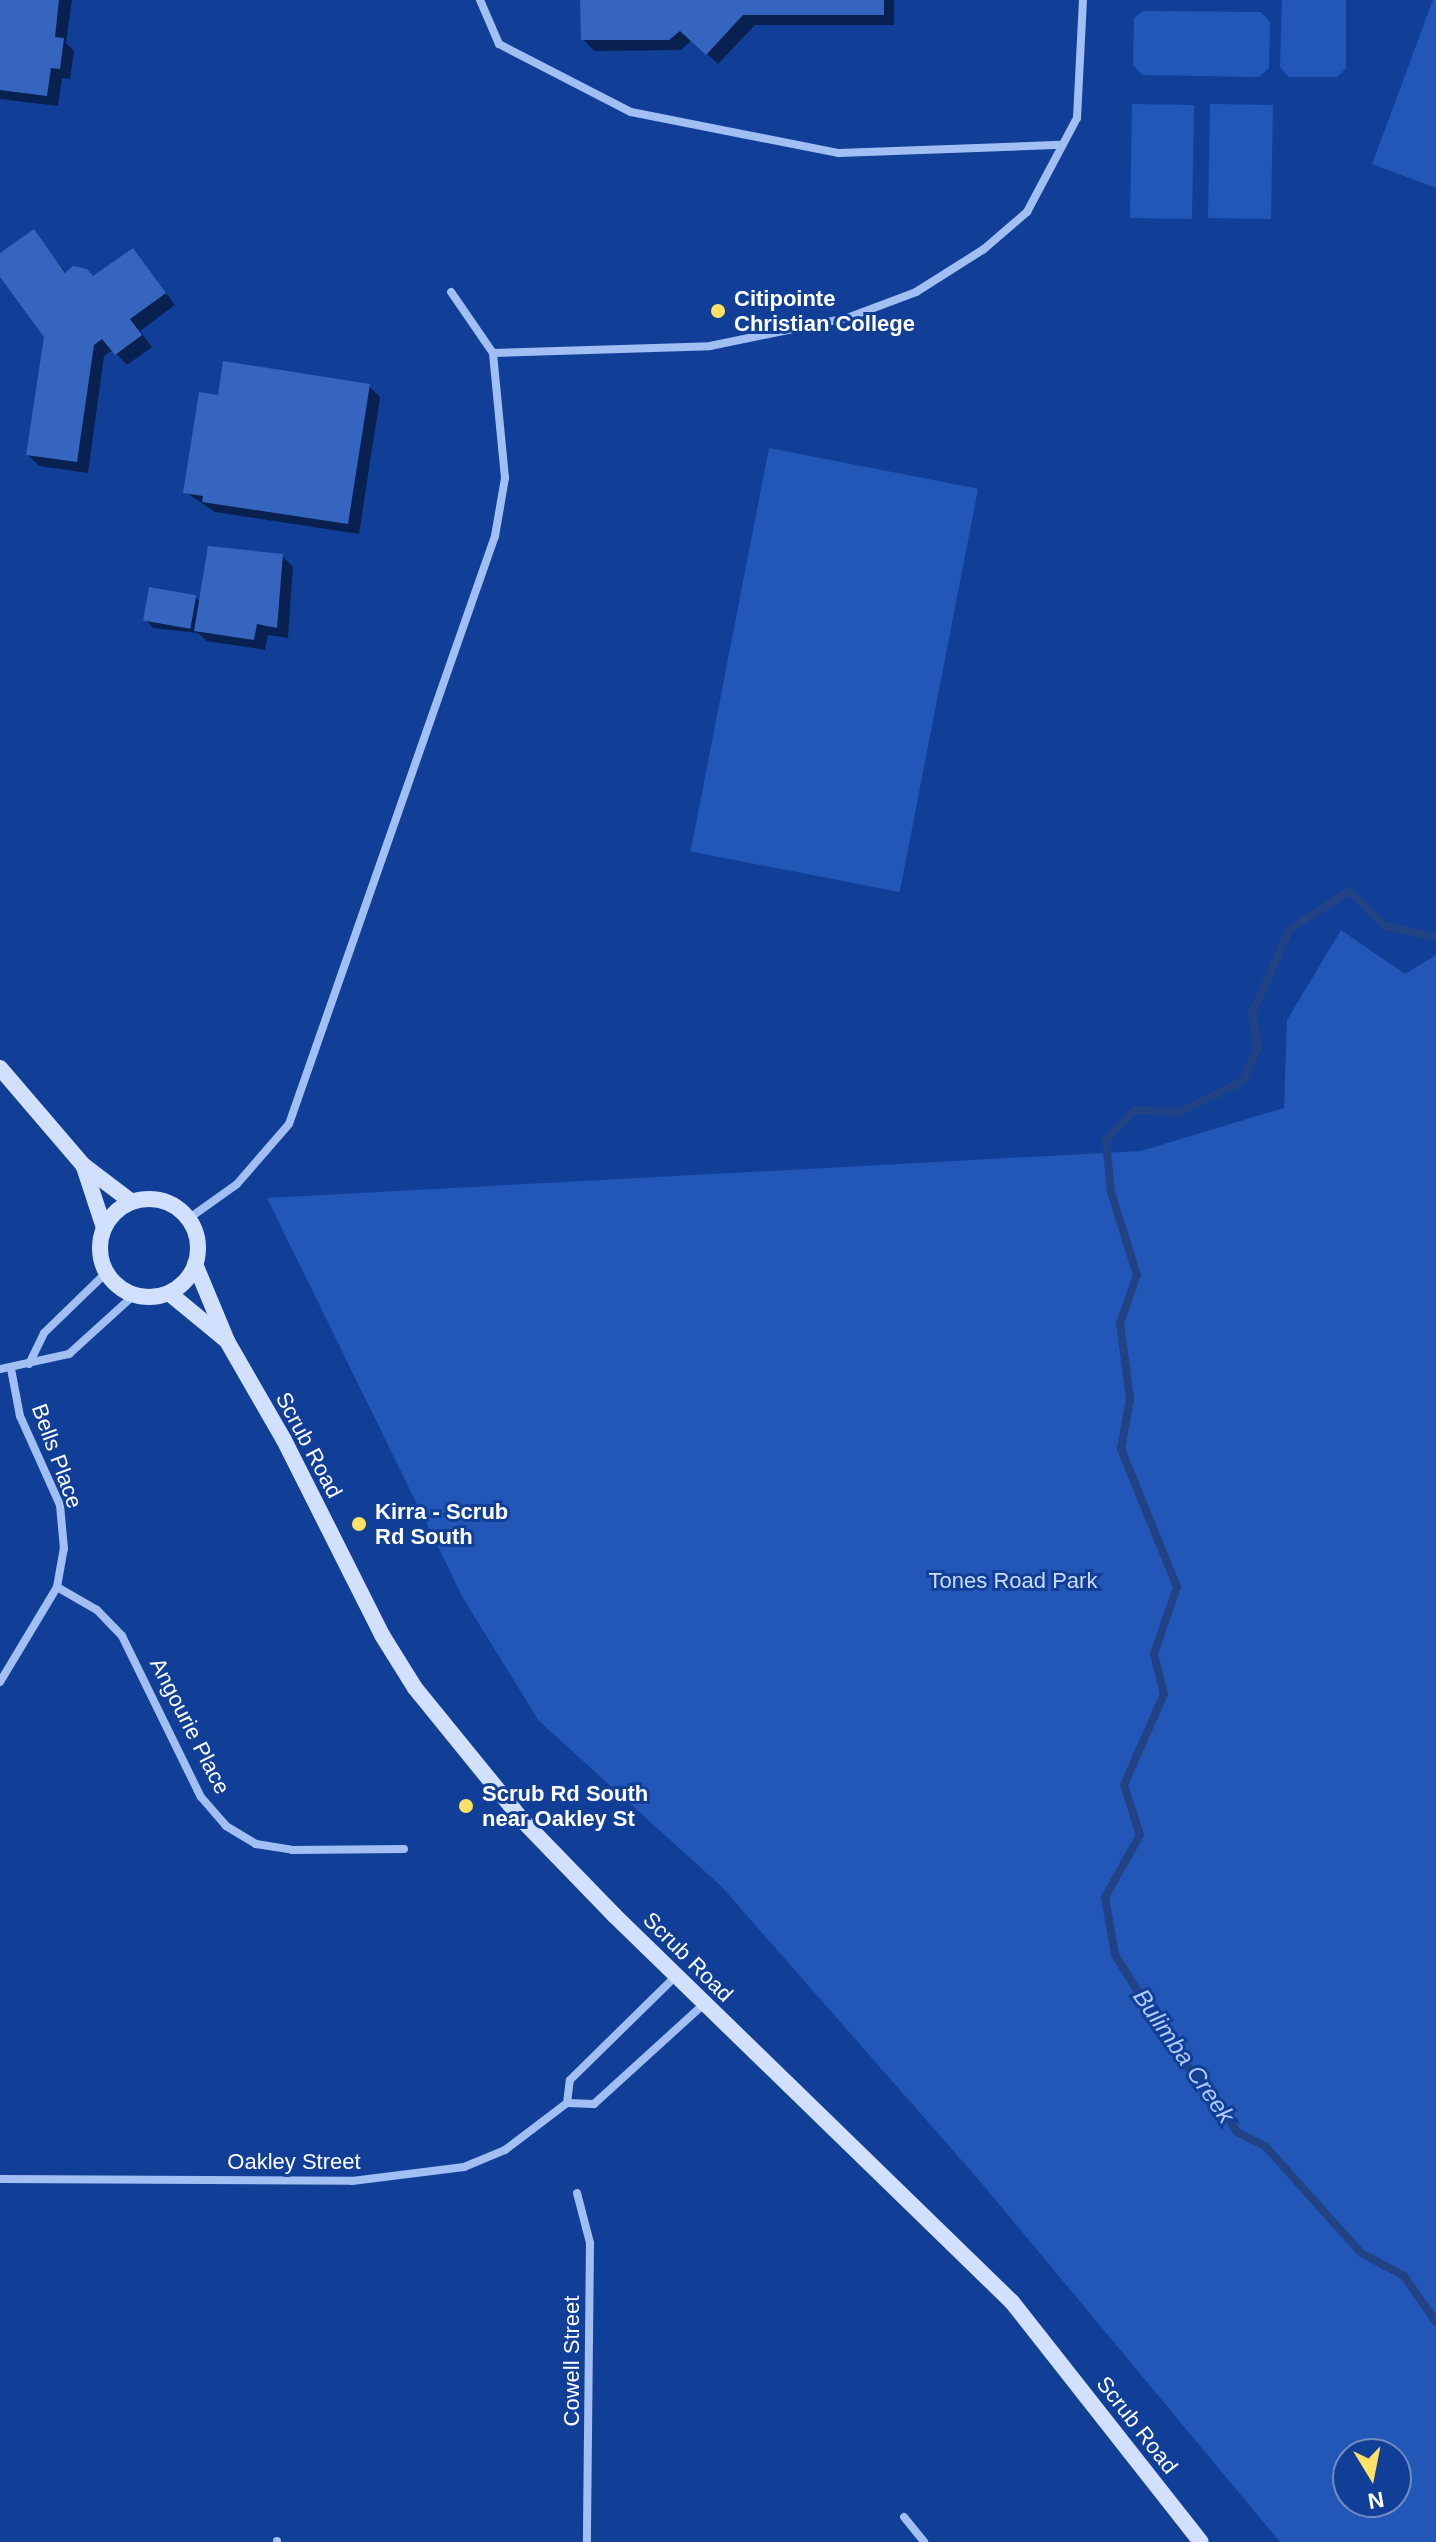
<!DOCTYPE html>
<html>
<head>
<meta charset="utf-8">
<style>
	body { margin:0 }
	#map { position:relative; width:1436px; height:2542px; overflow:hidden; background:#113f98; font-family:Helvetica,sans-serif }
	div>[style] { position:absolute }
	.green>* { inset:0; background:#2357b7; transform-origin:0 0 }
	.shadow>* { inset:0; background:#0007 }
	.stream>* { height:8px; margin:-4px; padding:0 4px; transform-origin:4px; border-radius:4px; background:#214386 }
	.building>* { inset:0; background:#3565be; transform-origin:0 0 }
	.street>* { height:8px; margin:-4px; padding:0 4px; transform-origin:4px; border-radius:4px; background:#a2bff4 }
	.secondary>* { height:16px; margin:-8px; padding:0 8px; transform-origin:8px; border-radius:8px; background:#d1e0fd }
	.secondary>.ring { margin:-8px; padding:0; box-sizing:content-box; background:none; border:16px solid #d1e0fd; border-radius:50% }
	.dots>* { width:22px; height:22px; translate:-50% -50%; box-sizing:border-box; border:4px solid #113f98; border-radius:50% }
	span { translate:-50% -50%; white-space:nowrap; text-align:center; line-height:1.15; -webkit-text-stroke:6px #113f98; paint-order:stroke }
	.poi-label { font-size:22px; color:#fff; font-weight:700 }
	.left { translate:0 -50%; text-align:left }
	.street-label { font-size:22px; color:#fff }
	.park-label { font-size:22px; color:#cadcfe }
	.water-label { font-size:24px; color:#aecafa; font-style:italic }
	.north { position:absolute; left:1332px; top:2438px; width:80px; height:80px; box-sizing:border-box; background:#113f98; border:2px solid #708cc1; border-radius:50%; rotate:170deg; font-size:22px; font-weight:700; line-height:32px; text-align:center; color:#fff }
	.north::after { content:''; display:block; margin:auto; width:28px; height:36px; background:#ffe165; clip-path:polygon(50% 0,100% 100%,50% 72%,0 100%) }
</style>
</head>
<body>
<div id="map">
	<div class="green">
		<i style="clip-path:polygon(1282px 0,1346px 0,1346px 68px,1337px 77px,1289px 77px,1280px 67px)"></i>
		<i style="clip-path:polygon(1433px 0,1436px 0,1436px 188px,1372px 164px)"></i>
		<i style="clip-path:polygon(1143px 11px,1261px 12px,1270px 22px,1269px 68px,1259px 77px,1142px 75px,1133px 65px,1134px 18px)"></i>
		<i style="left:1132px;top:104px;width:62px;height:114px;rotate:1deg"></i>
		<i style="left:1210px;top:104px;width:63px;height:114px;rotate:1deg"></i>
		<i style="left:769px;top:448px;width:213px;height:411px;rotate:11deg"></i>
		<i style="clip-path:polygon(evenodd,1341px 930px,1405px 974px,1436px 955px,1436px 2542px,1280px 2542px,979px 2180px,721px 1886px,539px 1721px,463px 1598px,267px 1198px,1141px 1151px,1284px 1108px,1287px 1020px,1341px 930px,1348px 2454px,1396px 2454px,1396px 2502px,1348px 2502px,1348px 2454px)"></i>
	</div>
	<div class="shadow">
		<i style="clip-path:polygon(0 0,72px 0,66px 43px,74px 51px,70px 79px,62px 78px,58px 106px,0 99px)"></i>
		<i style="clip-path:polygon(582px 0,894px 0,894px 25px,755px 25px,718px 64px,692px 40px,681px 50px,594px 51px,583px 39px)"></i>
		<i style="clip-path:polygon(33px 231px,67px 274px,94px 278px,133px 250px,175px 305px,140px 331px,152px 347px,127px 365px,113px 350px,104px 356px,88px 473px,39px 466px,28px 455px,46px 337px,0 273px,0 256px)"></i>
		<i style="clip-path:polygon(369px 386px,380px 397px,359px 534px,215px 512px,185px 492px,220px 397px)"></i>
		<i style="clip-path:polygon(282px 556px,293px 567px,288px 638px,268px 635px,265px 650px,207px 641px,198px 633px,153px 628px,146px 620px,195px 597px,201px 602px)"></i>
	</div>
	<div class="stream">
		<i style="left:1436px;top:937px;width:52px;rotate:-167.8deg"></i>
		<i style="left:1385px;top:926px;width:49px;rotate:-135deg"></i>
		<i style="left:1350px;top:891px;width:71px;rotate:147.7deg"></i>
		<i style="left:1290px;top:929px;width:92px;rotate:114.3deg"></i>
		<i style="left:1252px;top:1013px;width:35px;rotate:80deg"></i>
		<i style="left:1258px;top:1047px;width:37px;rotate:114deg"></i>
		<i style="left:1243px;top:1081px;width:72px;rotate:153.8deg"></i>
		<i style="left:1178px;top:1113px;width:43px;rotate:-176deg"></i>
		<i style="left:1135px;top:1110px;width:42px;rotate:134deg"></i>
		<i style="left:1106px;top:1140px;width:52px;rotate:84.5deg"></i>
		<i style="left:1111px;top:1192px;width:87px;rotate:72.6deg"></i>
		<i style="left:1137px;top:1275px;width:51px;rotate:109.5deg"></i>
		<i style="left:1120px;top:1323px;width:77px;rotate:82.5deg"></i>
		<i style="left:1130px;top:1399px;width:51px;rotate:100.2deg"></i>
		<i style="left:1121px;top:1449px;width:149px;rotate:67.9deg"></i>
		<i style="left:1177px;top:1587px;width:71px;rotate:108.9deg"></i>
		<i style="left:1154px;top:1654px;width:41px;rotate:76deg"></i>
		<i style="left:1164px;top:1694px;width:99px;rotate:113.7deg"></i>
		<i style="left:1124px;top:1785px;width:52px;rotate:72.3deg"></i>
		<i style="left:1140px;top:1835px;width:71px;rotate:119.4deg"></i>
		<i style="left:1105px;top:1897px;width:59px;rotate:80.2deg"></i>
		<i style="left:1115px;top:1955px;width:128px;rotate:57.8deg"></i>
		<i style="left:1183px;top:2063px;width:35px;rotate:41deg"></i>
		<i style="left:1209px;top:2086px;width:54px;rotate:58.7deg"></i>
		<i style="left:1237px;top:2132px;width:31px;rotate:27deg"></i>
		<i style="left:1265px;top:2146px;width:144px;rotate:48.1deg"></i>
		<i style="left:1361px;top:2253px;width:49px;rotate:28.1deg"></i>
		<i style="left:1404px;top:2276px;width:56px;rotate:55.2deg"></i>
	</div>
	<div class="building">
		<i style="clip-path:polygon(0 0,59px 0,55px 37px,64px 38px,60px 69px,51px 68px,47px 96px,0 90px)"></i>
		<i style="clip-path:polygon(580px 0,884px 0,884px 15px,743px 15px,706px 55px,680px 31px,669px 40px,581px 40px)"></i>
		<i style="clip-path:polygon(34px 229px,65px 273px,73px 266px,87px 269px,93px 276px,133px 248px,166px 293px,130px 319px,142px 335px,115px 355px,102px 339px,94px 345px,77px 462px,26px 455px,44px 337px,0 277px,0 253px)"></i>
		<i style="clip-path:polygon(223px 361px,370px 384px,348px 524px,202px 502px,203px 496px,183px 493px,199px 392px,218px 395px)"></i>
		<i style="clip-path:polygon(208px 546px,283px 554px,277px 628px,257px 624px,254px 640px,194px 631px)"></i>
		<i style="left:149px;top:587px;width:48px;height:34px;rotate:10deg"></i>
	</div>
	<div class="street">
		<i style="left:480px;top:0;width:48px;rotate:66.6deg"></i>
		<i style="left:499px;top:44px;width:148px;rotate:27.3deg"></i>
		<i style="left:631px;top:112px;width:212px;rotate:11.2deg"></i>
		<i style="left:839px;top:153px;width:222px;rotate:-2.1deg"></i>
		<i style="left:493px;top:353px;width:217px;rotate:-1.8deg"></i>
		<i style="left:710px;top:346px;width:140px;rotate:-11.6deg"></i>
		<i style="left:847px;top:318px;width:74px;rotate:-20.6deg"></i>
		<i style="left:916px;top:292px;width:80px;rotate:-32.3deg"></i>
		<i style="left:984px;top:249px;width:57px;rotate:-40.7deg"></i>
		<i style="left:1027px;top:212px;width:106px;rotate:-62deg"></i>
		<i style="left:1077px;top:118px;width:118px;rotate:-87.1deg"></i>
		<i style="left:188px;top:1219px;width:60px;rotate:-35.5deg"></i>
		<i style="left:237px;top:1184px;width:79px;rotate:-49.1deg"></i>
		<i style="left:289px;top:1124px;width:623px;rotate:-70.69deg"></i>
		<i style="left:495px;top:536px;width:59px;rotate:-80.2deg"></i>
		<i style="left:505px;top:478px;width:126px;rotate:-95.5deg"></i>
		<i style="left:493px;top:353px;width:74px;rotate:-124.5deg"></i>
		<i style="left:29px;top:1364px;width:34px;rotate:-64deg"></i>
		<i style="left:44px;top:1333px;width:86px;rotate:-44.1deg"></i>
		<i style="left:0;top:1369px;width:71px;rotate:-12.3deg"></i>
		<i style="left:69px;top:1354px;width:88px;rotate:-42.2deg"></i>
		<i style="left:57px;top:1587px;width:46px;rotate:29.9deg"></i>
		<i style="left:97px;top:1610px;width:36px;rotate:46deg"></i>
		<i style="left:122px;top:1636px;width:179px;rotate:63.9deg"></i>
		<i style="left:201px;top:1797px;width:38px;rotate:49deg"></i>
		<i style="left:226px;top:1826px;width:35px;rotate:31deg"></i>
		<i style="left:256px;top:1844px;width:36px;rotate:9deg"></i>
		<i style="left:292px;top:1850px;width:112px;rotate:-0.5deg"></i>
		<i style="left:0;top:1682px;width:111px;rotate:-59deg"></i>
		<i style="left:57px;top:1587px;width:39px;rotate:-80deg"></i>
		<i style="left:64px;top:1549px;width:44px;rotate:-95.2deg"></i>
		<i style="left:60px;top:1505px;width:98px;rotate:-114.2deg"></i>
		<i style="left:20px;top:1416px;width:48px;rotate:-100.8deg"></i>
		<i style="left:567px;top:2103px;width:23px;rotate:-83deg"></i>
		<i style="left:570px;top:2080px;width:150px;rotate:-44.5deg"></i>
		<i style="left:0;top:2179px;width:352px;rotate:0.3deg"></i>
		<i style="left:352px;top:2181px;width:113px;rotate:-7.1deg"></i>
		<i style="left:464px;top:2167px;width:44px;rotate:-22.5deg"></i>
		<i style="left:505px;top:2150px;width:78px;rotate:-37.2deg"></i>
		<i style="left:567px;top:2103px;width:27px;rotate:2deg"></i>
		<i style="left:594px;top:2104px;width:149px;rotate:-42.3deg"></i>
		<i style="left:577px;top:2193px;width:52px;rotate:75.4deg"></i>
		<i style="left:590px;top:2243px;width:299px;rotate:90.6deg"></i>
		<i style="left:904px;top:2517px;width:32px;rotate:51deg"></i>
		<i style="left:277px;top:2541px;width:1px;rotate:90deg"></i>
	</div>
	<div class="secondary">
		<i style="left:0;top:1068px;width:128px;rotate:49.4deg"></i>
		<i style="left:83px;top:1165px;width:61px;rotate:37.1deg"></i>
		<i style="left:84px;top:1167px;width:64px;rotate:71.8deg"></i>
		<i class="ring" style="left:100px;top:1199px;width:82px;height:82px"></i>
		<i style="left:195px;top:1264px;width:83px;rotate:67.4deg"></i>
		<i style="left:227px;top:1341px;width:114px;rotate:60.1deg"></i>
		<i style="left:284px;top:1440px;width:218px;rotate:63.3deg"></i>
		<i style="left:382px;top:1635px;width:62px;rotate:58.1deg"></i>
		<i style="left:415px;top:1688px;width:171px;rotate:50.9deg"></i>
		<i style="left:523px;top:1821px;width:131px;rotate:45.9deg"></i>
		<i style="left:614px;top:1915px;width:555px;rotate:44.2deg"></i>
		<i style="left:1012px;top:2302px;width:305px;rotate:51.8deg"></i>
		<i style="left:169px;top:1293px;width:74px;rotate:39.5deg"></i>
	</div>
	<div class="dots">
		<i style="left:718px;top:311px;background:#ffe165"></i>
		<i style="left:359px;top:1524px;background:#ffe165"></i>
		<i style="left:466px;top:1806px;background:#ffe165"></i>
	</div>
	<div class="poi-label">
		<span class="left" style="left:734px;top:311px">Citipointe<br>Christian College</span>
		<span class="left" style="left:375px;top:1524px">Kirra - Scrub<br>Rd South</span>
		<span class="left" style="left:482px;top:1806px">Scrub Rd South<br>near Oakley St</span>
	</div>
	<div class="street-label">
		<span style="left:309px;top:1445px;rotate:62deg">Scrub Road</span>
		<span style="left:57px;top:1456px;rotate:70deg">Bells Place</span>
		<span style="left:190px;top:1726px;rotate:63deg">Angourie Place</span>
		<span style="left:688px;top:1957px;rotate:45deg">Scrub Road</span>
		<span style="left:294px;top:2162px">Oakley Street</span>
		<span style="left:572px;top:2361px;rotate:-90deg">Cowell Street</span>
		<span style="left:1137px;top:2425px;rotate:52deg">Scrub Road</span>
	</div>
	<div class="park-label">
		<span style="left:1013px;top:1581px">Tones Road Park</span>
	</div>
	<div class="water-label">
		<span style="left:1184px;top:2056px;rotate:55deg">Bulimba Creek</span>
	</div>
	<div class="north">N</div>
</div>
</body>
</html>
